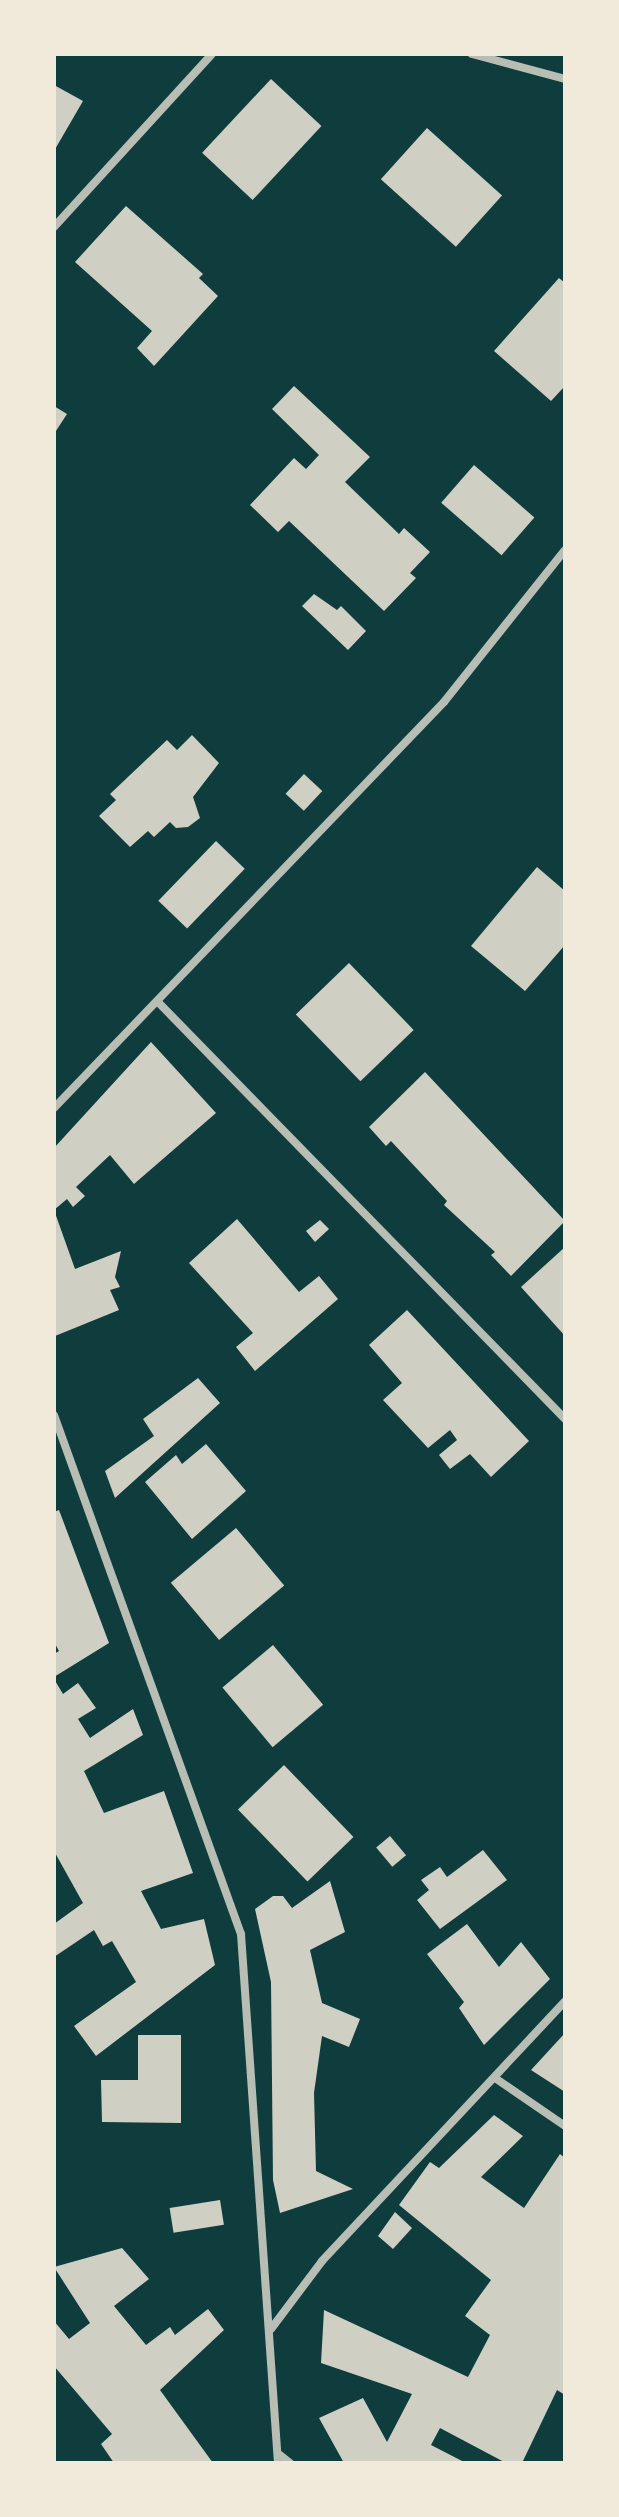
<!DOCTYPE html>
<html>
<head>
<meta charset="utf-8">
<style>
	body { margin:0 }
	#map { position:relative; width:619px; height:2517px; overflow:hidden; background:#0f3d3e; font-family:Jost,sans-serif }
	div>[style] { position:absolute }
	.building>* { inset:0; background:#cfcfc3; transform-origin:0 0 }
	.minor>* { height:8px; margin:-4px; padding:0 4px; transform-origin:4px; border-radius:4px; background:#b8beb3 }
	span { translate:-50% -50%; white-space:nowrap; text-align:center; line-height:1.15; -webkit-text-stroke:8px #f1e9da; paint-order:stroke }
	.frame { position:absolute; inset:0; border:56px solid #f1e9da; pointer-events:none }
</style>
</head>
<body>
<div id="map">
	<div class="building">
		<i style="left:271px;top:79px;width:69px;height:101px;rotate:43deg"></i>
		<i style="clip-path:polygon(54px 85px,83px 101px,54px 151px)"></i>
		<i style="left:427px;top:128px;width:101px;height:69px;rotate:42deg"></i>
		<i style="clip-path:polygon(126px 206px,203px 274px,199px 278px,218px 296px,154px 366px,137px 348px,152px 331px,75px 262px)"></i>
		<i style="clip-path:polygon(559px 278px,565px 283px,565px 386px,551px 401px,494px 351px)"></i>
		<i style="clip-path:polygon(294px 386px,370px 457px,345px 482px,399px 534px,404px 528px,430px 552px,410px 573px,416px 578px,384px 611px,289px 521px,278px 532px,250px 505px,294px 458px,306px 469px,319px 455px,272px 409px)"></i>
		<i style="clip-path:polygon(54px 406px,67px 414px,54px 434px)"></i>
		<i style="left:474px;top:465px;width:80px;height:50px;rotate:41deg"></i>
		<i style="clip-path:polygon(314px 594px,337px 610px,341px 606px,366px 631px,348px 650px,302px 606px)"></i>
		<i style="clip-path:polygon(192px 735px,219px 763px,193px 797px,200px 818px,188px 827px,176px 828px,170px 822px,154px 837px,148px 831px,130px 847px,99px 816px,116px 800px,110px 794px,167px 740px,177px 750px)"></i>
		<i style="left:304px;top:774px;width:25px;height:27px;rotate:43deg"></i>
		<i style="left:216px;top:841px;width:40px;height:83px;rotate:44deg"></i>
		<i style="clip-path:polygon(537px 867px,565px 891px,565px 945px,525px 991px,471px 946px)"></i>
		<i style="left:349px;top:963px;width:93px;height:74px;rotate:46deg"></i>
		<i style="clip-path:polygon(151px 1042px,216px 1113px,134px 1184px,110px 1155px,76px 1187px,85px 1196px,73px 1207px,67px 1199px,54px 1210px,54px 1148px)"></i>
		<i style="clip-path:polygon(425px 1072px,565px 1221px,511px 1276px,491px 1255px,495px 1252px,444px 1205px,447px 1201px,391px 1141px,386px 1146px,369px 1127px)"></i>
		<i style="clip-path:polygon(54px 1210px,75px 1269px,121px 1251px,115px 1277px,120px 1287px,110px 1290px,119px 1310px,55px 1336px)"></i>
		<i style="clip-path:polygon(237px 1219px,299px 1292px,319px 1276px,338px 1299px,255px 1371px,236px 1347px,253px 1333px,189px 1263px)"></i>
		<i style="clip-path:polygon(320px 1220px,329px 1229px,315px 1242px,306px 1231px)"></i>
		<i style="clip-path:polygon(565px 1247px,565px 1336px,521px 1287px)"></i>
		<i style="clip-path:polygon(407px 1310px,529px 1441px,491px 1477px,470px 1454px,450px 1469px,439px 1455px,457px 1440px,450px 1430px,428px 1448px,383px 1400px,402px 1383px,369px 1345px)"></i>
		<i style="clip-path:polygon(198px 1378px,220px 1403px,115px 1498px,105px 1471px,154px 1436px,143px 1419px)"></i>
		<i style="clip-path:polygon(206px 1444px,246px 1491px,192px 1539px,145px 1482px,176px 1455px,182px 1464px)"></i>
		<i style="clip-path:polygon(59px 1510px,109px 1643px,54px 1677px,54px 1654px,59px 1651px,54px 1642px,54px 1512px)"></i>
		<i style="left:236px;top:1528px;width:75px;height:85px;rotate:50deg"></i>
		<i style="left:273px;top:1645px;width:78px;height:66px;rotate:50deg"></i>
		<i style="clip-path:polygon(54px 1679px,63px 1694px,78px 1683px,96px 1708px,78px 1719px,90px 1738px,133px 1709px,143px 1735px,84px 1771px,104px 1813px,164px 1791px,193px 1873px,141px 1891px,161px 1929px,204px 1919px,215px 1965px,96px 2056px,74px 2026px,136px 1982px,112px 1941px,103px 1946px,94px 1930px,54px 1957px,54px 1924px,83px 1903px,54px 1851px)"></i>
		<i style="left:284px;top:1765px;width:100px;height:64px;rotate:46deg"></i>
		<i style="left:390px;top:1836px;width:25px;height:18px;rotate:50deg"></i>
		<i style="clip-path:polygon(483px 1850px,507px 1880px,440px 1929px,417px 1900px,429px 1890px,421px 1880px,440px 1867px,447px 1877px)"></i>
		<i style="clip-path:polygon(330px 1881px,345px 1932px,310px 1950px,322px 2003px,360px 2019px,349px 2047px,322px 2036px,314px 2093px,316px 2171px,353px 2189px,280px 2213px,273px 2180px,271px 1982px,255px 1909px,273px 1896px,283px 1896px,292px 1908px)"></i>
		<i style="clip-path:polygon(467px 1924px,499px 1967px,521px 1942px,550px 1979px,484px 2045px,459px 2008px,464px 2002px,427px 1954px)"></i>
		<i style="clip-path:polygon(565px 2033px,565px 2092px,531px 2070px)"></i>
		<i style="clip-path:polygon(138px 2035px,181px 2035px,181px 2123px,102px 2122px,101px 2080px,138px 2080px)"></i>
		<i style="clip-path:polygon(494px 2115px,523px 2136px,481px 2177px,524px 2208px,560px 2154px,565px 2158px,565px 2395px,557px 2390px,522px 2463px,506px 2463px,440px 2428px,431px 2445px,466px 2463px,344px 2463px,319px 2418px,363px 2398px,387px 2442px,412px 2394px,321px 2363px,324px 2310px,468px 2377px,490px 2335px,465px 2316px,491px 2280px,399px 2205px,430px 2162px,439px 2168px)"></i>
		<i style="left:220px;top:2200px;width:25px;height:51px;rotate:81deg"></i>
		<i style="clip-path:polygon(395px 2212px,412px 2228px,393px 2249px,378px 2236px)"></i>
		<i style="clip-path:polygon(122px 2248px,149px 2279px,114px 2306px,146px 2345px,170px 2327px,175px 2335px,208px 2309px,224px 2330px,160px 2390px,213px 2463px,114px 2463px,101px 2444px,112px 2434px,54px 2366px,54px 2321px,69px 2339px,90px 2323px,54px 2267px)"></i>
	</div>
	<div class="minor">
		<i style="left:472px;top:54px;width:96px;rotate:15deg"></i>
		<i style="left:54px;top:227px;width:234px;rotate:-47.6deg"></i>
		<i style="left:157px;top:1001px;width:584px;rotate:45.69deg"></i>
		<i style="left:54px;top:1108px;width:563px;rotate:-46.15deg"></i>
		<i style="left:444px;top:702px;width:194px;rotate:-51.5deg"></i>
		<i style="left:54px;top:1415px;width:552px;rotate:70.19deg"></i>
		<i style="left:241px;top:1934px;width:530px;rotate:86deg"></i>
		<i style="left:495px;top:2078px;width:85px;rotate:34.4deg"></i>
		<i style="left:271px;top:2329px;width:85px;rotate:-53.1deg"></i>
		<i style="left:322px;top:2261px;width:356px;rotate:-46.9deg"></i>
		<i style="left:280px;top:2455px;width:13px;rotate:39deg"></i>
	</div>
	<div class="frame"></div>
</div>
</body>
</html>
